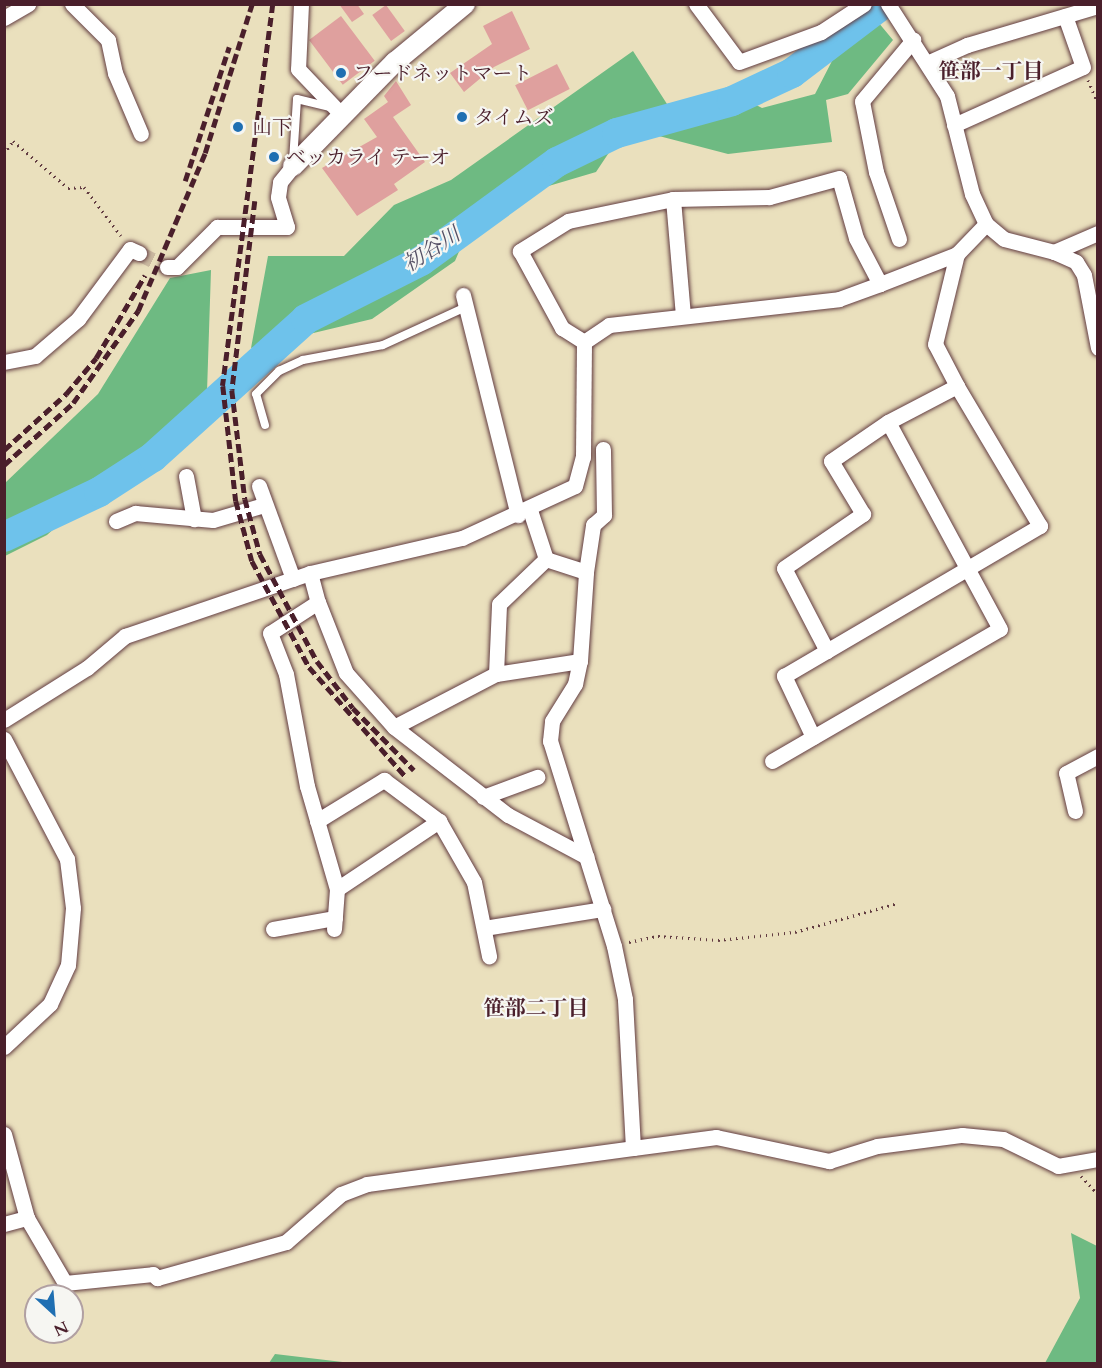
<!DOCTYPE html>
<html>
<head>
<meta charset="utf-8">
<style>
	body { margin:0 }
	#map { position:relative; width:1102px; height:1368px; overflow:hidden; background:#eae0bd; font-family:Cardo,"Noto Serif JP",serif }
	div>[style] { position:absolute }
	.forest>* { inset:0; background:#6eba82 }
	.river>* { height:30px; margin:-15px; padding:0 15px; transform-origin:15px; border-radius:15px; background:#6ec2eb }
	.building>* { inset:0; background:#dfa09e; transform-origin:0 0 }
	.minor-tunnel>* { height:15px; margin-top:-7.5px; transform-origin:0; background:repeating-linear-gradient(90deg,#cab9a0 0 15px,transparent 0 23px) }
	.path>* { height:3px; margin-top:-1.5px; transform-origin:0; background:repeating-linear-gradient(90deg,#623c41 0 1.5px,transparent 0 6px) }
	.roads { filter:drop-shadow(0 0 2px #623c41) drop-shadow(0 0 2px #623c41) }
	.service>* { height:8px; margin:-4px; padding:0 4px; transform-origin:4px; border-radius:4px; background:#fff }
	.minor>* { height:15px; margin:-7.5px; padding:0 7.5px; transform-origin:7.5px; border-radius:7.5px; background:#fff }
	.tertiary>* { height:20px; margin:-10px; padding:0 10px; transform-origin:10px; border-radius:10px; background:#fff }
	.rail>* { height:4.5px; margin-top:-2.25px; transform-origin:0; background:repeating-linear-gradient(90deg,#4a1f2b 0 9px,transparent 0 13.5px) }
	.dots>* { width:16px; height:16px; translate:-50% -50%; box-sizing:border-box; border:3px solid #f6f6f2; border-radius:50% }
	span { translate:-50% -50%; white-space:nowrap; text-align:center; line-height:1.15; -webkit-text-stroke:4.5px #f6f6f2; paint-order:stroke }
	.poi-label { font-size:20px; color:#4a1f2b }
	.left { translate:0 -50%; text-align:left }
	.neighbourhood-label { font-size:21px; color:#4a1f2b; font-weight:700 }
	.water-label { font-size:21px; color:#555065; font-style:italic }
	.frame { position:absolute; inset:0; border:6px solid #4a1f2b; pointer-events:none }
	.north { position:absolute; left:24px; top:1284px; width:60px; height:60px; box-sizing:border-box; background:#f6f6f2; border:2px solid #b1a0a2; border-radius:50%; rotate:154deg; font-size:16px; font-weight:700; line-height:24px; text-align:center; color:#4a1f2b }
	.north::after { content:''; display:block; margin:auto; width:21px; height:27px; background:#1f6fb2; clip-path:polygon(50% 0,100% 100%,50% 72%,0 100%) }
</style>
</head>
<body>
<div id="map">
	<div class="forest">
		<i style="clip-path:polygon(878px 22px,893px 40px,848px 94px,826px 100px,832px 142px,728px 154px,659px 136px,612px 148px,596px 172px,478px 207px,455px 261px,372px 319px,251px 348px,268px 256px,344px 256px,394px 205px,451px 180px,633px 51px,667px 104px,731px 92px,762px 108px,815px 94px,832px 61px)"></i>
		<i style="clip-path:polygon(211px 270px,207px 392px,47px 535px,5px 556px,5px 483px,98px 394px,170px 278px)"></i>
		<i style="clip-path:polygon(1071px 1233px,1097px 1246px,1097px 1363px,1045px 1363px,1080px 1298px)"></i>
		<i style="clip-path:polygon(275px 1354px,351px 1363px,269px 1363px)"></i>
	</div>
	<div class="river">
		<i style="left:4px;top:537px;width:105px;rotate:-25.3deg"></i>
		<i style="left:99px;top:492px;width:64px;rotate:-32.9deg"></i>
		<i style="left:153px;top:457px;width:206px;rotate:-42deg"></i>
		<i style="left:306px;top:319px;width:129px;rotate:-26.8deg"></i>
		<i style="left:421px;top:261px;width:168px;rotate:-36.1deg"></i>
		<i style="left:557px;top:162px;width:67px;rotate:-25.8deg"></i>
		<i style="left:617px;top:133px;width:119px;rotate:-15.5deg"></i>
		<i style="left:732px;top:101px;width:66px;rotate:-25deg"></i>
		<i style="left:792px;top:73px;width:114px;rotate:-37.2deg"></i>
	</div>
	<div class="building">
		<i style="clip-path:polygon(339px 4px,357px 4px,364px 14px,352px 22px)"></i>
		<i style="left:386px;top:5px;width:32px;height:17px;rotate:54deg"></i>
		<i style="clip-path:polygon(512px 11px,530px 49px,494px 67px,464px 92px,450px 73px,492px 44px,483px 26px)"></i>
		<i style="left:341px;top:16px;width:56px;height:40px;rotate:53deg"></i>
		<i style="left:557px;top:64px;width:28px;height:47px;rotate:63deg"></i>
		<i style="clip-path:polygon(396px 81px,411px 105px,393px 117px,425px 162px,394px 184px,398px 190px,357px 216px,322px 168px,377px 137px,364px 119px,388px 102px,384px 96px)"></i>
	</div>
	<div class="minor-tunnel">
		<i style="left:139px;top:253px;width:31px;rotate:27deg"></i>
	</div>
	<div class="path">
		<i style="left:1088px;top:80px;width:25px;rotate:67deg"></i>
		<i style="left:4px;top:154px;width:16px;rotate:-55deg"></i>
		<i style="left:13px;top:141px;width:72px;rotate:40.5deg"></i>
		<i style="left:68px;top:188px;width:16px;rotate:-4deg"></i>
		<i style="left:84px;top:187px;width:61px;rotate:52.9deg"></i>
		<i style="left:629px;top:942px;width:30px;rotate:-12deg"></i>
		<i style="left:658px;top:936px;width:60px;rotate:3.8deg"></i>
		<i style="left:718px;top:940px;width:77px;rotate:-5.9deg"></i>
		<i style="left:795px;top:932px;width:107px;rotate:-15.7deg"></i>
		<i style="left:1081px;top:1176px;width:25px;rotate:47deg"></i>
	</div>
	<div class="roads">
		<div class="service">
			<i style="left:293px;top:161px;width:62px;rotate:-86.3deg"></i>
			<i style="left:297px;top:99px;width:32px;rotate:14deg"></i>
			<i style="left:265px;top:425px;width:32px;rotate:-106deg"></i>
			<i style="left:256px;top:394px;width:33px;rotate:-45deg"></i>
			<i style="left:279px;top:371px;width:26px;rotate:-25deg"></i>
			<i style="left:303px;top:360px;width:81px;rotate:-10.6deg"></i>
			<i style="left:383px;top:345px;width:91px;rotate:-24.6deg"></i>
		</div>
		<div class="minor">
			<i style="left:72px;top:4px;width:51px;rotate:45deg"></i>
			<i style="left:108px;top:40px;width:34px;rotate:78deg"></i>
			<i style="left:115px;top:73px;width:66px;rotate:66.9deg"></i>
			<i style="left:301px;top:4px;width:65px;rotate:92.6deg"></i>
			<i style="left:298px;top:69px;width:62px;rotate:46.3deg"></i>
			<i style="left:696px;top:4px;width:72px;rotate:53.4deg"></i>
			<i style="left:739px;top:62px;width:87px;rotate:-20.1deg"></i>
			<i style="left:821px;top:32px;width:51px;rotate:-33.1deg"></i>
			<i style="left:888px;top:4px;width:109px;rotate:57.3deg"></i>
			<i style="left:947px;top:96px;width:101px;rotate:75.7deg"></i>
			<i style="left:972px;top:194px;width:33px;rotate:65deg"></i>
			<i style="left:986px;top:224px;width:23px;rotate:40deg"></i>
			<i style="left:1004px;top:239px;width:52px;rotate:14.6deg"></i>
			<i style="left:1054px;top:252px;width:48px;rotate:-23.4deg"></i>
			<i style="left:4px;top:18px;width:28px;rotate:-30deg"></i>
			<i style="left:929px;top:62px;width:42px;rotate:-24.1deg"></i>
			<i style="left:967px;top:45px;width:137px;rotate:-16.6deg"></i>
			<i style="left:954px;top:125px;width:141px;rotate:-24.2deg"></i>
			<i style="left:1083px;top:67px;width:54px;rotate:-109.4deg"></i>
			<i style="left:673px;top:199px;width:117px;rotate:85.1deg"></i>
			<i style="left:899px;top:239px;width:71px;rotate:-108.9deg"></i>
			<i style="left:876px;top:172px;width:72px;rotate:-101.2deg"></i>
			<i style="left:862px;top:101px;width:80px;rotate:-50.1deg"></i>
			<i style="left:1054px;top:252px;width:24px;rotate:24deg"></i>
			<i style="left:1076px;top:262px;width:15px;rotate:58deg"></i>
			<i style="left:1084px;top:275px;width:74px;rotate:79.1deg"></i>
			<i style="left:167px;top:267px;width:10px"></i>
			<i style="left:177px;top:267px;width:57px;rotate:-45deg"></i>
			<i style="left:217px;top:227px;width:70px"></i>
			<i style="left:287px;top:227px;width:31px;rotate:-107deg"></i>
			<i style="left:278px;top:197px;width:15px;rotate:-82deg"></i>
			<i style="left:280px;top:182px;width:21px;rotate:-51deg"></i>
			<i style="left:880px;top:284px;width:52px;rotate:-117.6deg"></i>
			<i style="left:856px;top:238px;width:62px;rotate:-105.8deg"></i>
			<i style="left:839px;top:178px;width:73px;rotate:164.8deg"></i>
			<i style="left:769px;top:197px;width:96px;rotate:178.8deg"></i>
			<i style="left:673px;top:199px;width:107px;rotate:168.2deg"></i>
			<i style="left:568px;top:221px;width:57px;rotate:148deg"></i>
			<i style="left:520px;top:251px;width:88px;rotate:61.4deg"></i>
			<i style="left:562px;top:328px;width:26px;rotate:32deg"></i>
			<i style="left:584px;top:342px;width:30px;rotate:-34deg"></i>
			<i style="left:609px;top:325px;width:231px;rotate:-6.4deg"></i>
			<i style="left:839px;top:299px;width:44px;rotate:-20.1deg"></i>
			<i style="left:880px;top:284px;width:83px;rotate:-21.3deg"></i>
			<i style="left:463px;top:295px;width:227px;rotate:76deg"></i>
			<i style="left:4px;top:362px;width:32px;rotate:-11deg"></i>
			<i style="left:35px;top:356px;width:57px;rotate:-40.7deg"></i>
			<i style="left:78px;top:319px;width:87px;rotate:-53.4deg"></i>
			<i style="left:130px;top:249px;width:10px;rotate:24deg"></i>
			<i style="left:186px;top:476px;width:44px;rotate:79.5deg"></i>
			<i style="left:259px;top:486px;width:99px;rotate:69.9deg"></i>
			<i style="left:116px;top:521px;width:21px;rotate:-23deg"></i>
			<i style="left:135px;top:513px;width:78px;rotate:5.1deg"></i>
			<i style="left:213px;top:520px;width:53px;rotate:-16.4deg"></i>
			<i style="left:586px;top:572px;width:48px;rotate:-81.5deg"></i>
			<i style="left:593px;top:525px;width:15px;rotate:-42deg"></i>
			<i style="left:604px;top:515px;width:66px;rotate:-90.9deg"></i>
			<i style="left:310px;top:573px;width:30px;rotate:75deg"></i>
			<i style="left:318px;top:602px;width:57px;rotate:147.1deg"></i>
			<i style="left:270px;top:633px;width:44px;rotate:68.7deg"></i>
			<i style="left:286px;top:674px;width:114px;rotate:79.4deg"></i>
			<i style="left:307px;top:786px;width:107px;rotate:73.8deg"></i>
			<i style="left:318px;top:602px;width:76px;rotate:68.5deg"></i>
			<i style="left:346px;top:673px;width:72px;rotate:48.4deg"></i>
			<i style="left:394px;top:727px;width:115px;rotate:-27.5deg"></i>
			<i style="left:496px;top:674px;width:85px;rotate:-8.8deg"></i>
			<i style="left:580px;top:661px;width:89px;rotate:-86.1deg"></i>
			<i style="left:586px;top:572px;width:42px;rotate:-162deg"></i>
			<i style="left:546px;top:559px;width:52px;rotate:-108.1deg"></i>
			<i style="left:827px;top:651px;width:93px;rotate:-117.4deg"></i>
			<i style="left:784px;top:568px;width:96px;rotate:-34.4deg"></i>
			<i style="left:863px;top:514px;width:62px;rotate:-121.1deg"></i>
			<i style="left:831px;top:461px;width:69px;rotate:-34.4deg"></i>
			<i style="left:496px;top:674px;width:70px;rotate:-87.5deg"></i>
			<i style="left:499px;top:604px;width:65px;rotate:-43.8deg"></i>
			<i style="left:4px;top:720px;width:98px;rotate:-32.1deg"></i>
			<i style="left:87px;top:668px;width:50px;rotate:-40.1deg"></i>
			<i style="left:125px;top:636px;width:195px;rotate:-18.8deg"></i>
			<i style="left:310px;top:573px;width:156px;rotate:-13deg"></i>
			<i style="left:462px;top:538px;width:124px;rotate:-24.7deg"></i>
			<i style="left:575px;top:486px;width:30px;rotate:-75deg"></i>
			<i style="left:583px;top:457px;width:115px;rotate:-89.5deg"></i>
			<i style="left:394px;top:727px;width:144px;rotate:37.7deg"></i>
			<i style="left:508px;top:815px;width:89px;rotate:28deg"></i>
			<i style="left:813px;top:737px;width:68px;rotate:-115.4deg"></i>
			<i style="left:784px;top:676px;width:297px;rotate:-30.4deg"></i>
			<i style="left:1040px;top:526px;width:163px;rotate:-120.7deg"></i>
			<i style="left:4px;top:739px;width:136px;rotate:62.3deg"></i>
			<i style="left:67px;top:859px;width:49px;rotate:83deg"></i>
			<i style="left:73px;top:908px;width:57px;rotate:95deg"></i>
			<i style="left:68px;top:965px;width:43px;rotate:114.8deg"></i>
			<i style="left:50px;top:1004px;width:63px;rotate:136.9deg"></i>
			<i style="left:772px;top:761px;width:263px;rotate:-30.1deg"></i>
			<i style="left:1000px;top:629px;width:235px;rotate:-118.4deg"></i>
			<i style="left:888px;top:422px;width:78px;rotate:-27.6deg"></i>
			<i style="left:957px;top:386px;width:47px;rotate:-117.6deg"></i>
			<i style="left:935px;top:344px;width:93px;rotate:-76.3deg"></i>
			<i style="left:957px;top:254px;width:42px;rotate:-46deg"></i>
			<i style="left:483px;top:797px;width:58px;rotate:-20.3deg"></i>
			<i style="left:1075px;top:811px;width:39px;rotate:-103deg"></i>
			<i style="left:1066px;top:773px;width:36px;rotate:-28deg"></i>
			<i style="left:317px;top:821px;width:79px;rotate:-31.5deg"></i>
			<i style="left:384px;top:780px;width:69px;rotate:36.7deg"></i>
			<i style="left:439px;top:821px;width:70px;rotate:60.2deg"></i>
			<i style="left:474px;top:882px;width:76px;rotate:78.5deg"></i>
			<i style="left:484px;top:928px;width:121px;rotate:-9.1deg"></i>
			<i style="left:273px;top:929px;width:63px;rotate:-10.1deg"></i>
			<i style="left:334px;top:929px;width:40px;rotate:-85.7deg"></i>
			<i style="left:337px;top:889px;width:123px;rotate:-33.7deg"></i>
			<i style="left:4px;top:1134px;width:87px;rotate:74.7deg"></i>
			<i style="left:27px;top:1218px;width:75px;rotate:59.7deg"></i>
			<i style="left:65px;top:1283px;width:88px;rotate:-5.8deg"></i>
			<i style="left:153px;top:1274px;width:6px;rotate:45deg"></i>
			<i style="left:157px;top:1278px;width:134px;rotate:-15.6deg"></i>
			<i style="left:286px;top:1242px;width:73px;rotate:-41.1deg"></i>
			<i style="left:341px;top:1194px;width:28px;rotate:-21deg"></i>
			<i style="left:367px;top:1184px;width:268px;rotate:-7.7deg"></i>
			<i style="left:633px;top:1148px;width:149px;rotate:-93.1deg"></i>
			<i style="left:625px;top:999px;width:54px;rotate:-101.7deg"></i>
			<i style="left:614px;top:946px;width:215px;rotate:-107.3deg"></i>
			<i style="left:550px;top:741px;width:20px;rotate:-84deg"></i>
			<i style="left:552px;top:721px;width:44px;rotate:-58.1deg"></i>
			<i style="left:575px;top:684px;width:24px;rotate:-78deg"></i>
			<i style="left:633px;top:1148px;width:84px;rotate:-7.5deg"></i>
			<i style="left:716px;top:1137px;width:116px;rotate:12deg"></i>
			<i style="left:829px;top:1161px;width:50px;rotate:-17.4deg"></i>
			<i style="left:877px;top:1146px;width:86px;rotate:-7.4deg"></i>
			<i style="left:962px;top:1135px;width:41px;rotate:5.6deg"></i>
			<i style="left:1003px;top:1139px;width:61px;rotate:26.1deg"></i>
			<i style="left:1058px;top:1166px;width:41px;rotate:-9.9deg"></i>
			<i style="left:4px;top:1224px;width:24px;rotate:-15deg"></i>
		</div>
		<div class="tertiary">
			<i style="left:293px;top:166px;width:146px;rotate:-45.6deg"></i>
			<i style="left:395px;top:62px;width:91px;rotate:-39.6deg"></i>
		</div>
	</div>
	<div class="rail">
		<i style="left:273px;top:4px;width:385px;rotate:97.5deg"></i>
		<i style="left:223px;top:386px;width:116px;rotate:83.6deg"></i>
		<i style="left:236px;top:501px;width:62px;rotate:75.1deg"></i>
		<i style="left:252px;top:561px;width:120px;rotate:61.7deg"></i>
		<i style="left:309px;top:667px;width:148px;rotate:48.6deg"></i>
		<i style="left:185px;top:181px;width:141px;rotate:-71.8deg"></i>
		<i style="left:255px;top:201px;width:190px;rotate:96.9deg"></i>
		<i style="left:232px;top:390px;width:110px;rotate:83.2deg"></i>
		<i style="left:245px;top:499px;width:57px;rotate:74.7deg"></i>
		<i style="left:260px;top:554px;width:121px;rotate:62deg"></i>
		<i style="left:317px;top:661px;width:59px;rotate:52.5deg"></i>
		<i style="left:353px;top:708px;width:87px;rotate:45.5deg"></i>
		<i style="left:4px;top:450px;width:84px;rotate:-42.1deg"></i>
		<i style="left:66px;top:394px;width:47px;rotate:-50.2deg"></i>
		<i style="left:96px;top:358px;width:96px;rotate:-59.4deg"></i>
		<i style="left:4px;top:465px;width:93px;rotate:-41.9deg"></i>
		<i style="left:73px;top:403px;width:113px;rotate:-54.8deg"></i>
		<i style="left:138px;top:311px;width:172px;rotate:-67deg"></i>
		<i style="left:205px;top:153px;width:156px;rotate:-72.5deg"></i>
	</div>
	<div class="dots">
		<i style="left:341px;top:73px;background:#1f6fb2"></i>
		<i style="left:462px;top:117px;background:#1f6fb2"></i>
		<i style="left:238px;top:127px;background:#1f6fb2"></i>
		<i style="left:274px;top:157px;background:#1f6fb2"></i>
	</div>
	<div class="poi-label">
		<span class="left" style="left:353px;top:73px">フードネットマート</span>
		<span class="left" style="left:474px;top:117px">タイムズ</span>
		<span class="left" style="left:252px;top:127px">山下</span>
		<span class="left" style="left:286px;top:157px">ベッカライ テーオ</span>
	</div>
	<div class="neighbourhood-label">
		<span style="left:991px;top:72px">笹部一丁目</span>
		<span style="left:536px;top:1009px">笹部二丁目</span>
	</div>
	<div class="water-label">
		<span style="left:432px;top:250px;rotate:-33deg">初谷川</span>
	</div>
	<div class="frame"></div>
	<div class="north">N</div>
</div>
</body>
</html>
